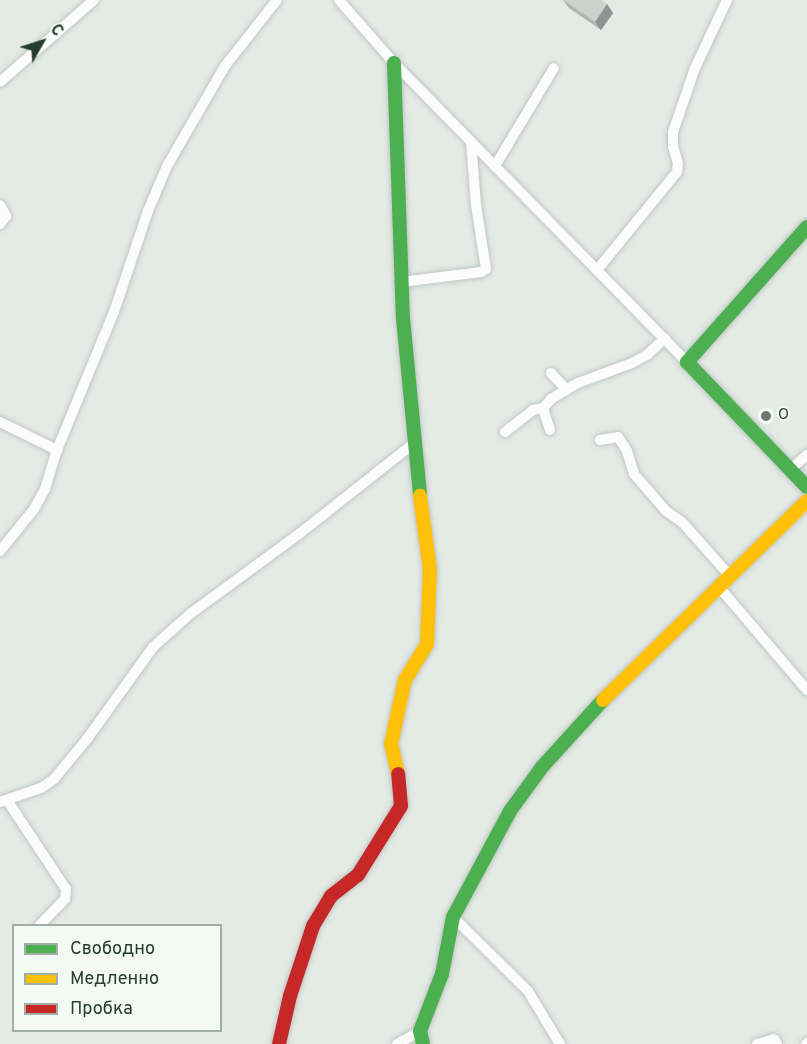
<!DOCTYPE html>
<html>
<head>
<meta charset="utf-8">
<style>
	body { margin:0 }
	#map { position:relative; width:807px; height:1044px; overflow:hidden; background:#e4eae6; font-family:Overpass,sans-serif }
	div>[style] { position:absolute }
	.roads { filter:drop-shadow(0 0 2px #c1c7c3) drop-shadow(0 0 2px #c1c7c3) }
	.street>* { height:10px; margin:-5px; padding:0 5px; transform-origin:5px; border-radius:5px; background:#fbfcfb }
	.fast>* { height:14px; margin:-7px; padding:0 7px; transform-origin:7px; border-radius:7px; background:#4caf50 }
	.slow>* { height:14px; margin:-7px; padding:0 7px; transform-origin:7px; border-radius:7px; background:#ffc107 }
	.jam>* { height:14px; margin:-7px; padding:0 7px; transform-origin:7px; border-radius:7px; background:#c62828 }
	.wall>* { inset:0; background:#afb4b1 }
	.shaded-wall>* { inset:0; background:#8f9290 }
	.building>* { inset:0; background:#ccd1ce }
	.dots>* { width:16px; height:16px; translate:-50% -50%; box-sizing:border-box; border:3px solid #f3f9f4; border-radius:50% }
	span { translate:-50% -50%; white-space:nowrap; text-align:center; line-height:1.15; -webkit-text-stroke:4.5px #f3f9f4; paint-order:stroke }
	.poi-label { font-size:15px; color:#233d2e }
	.left { translate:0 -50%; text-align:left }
	.legend { position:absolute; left:12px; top:924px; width:210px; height:108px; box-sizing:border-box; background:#f3f9f4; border:2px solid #a0aea5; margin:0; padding:8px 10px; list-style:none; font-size:18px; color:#233d2e }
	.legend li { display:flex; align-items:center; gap:12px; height:30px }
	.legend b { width:30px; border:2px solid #a0aea5 }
	.north { position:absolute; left:12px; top:12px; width:60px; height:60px; -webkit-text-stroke:4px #f3f9f4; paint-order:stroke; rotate:51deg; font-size:16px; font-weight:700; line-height:24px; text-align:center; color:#233d2e }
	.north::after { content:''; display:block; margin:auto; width:21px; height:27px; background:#233d2e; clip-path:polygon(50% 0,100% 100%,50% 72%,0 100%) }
</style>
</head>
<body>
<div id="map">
	<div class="roads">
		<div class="street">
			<i style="left:339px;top:0;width:84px;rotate:48.9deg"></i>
			<i style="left:394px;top:63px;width:419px;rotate:45.6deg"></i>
			<i style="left:0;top:82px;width:125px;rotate:-41.1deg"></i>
			<i style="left:495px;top:166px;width:114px;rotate:-59deg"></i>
			<i style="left:0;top:205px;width:13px;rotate:61deg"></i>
			<i style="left:6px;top:216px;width:10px;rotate:127deg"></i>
			<i style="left:597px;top:270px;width:127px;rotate:-50.8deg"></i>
			<i style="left:677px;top:172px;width:9px;rotate:-84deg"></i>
			<i style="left:678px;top:163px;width:17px;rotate:-107deg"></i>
			<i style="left:673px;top:147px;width:15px;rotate:-90deg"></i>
			<i style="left:673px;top:132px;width:68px;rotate:-71deg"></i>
			<i style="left:695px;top:68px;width:75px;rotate:-64.8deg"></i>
			<i style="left:401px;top:282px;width:81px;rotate:-7.1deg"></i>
			<i style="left:481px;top:272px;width:6px;rotate:-31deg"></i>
			<i style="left:486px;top:269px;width:65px;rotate:-98.9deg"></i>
			<i style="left:476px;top:205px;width:63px;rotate:-94.5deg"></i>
			<i style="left:551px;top:373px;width:23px;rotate:47deg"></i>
			<i style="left:0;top:422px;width:64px;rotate:26.2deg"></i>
			<i style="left:550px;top:430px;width:23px;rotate:-108deg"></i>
			<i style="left:543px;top:408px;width:12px;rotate:-48deg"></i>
			<i style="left:551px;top:399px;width:31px;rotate:-31deg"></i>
			<i style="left:578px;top:383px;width:58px;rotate:-20.3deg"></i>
			<i style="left:632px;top:363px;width:18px;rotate:-29deg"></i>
			<i style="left:648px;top:354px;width:23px;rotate:-43deg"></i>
			<i style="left:505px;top:432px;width:36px;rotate:-38deg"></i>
			<i style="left:533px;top:410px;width:10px;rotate:-11deg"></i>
			<i style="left:600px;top:440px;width:18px;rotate:-9deg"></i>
			<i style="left:618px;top:437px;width:17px;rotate:57deg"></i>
			<i style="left:627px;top:451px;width:24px;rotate:73deg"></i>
			<i style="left:634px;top:474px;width:49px;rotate:49.1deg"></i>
			<i style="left:666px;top:511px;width:19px;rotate:35deg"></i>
			<i style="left:682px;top:522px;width:72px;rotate:48.4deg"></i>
			<i style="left:792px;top:468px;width:20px;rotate:-41deg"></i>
			<i style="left:0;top:551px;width:54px;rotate:-51deg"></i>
			<i style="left:34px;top:509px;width:23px;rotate:-61deg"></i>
			<i style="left:45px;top:489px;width:41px;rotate:-72.9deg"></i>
			<i style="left:57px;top:450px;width:149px;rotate:-67.6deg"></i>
			<i style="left:114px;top:312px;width:107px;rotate:-71.4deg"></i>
			<i style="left:148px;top:211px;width:49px;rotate:-67.1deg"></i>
			<i style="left:167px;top:166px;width:116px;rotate:-59.9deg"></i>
			<i style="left:225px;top:66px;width:84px;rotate:-51.8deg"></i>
			<i style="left:719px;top:587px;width:135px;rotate:49.5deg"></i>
			<i style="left:7px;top:800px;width:107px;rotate:56.5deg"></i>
			<i style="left:66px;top:889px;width:10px;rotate:96deg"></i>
			<i style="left:65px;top:899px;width:37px;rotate:134deg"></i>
			<i style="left:0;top:802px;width:43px;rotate:-18.9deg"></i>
			<i style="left:41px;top:788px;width:16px;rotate:-35deg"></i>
			<i style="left:54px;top:779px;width:52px;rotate:-50.5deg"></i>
			<i style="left:87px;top:739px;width:113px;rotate:-54.3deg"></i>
			<i style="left:153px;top:647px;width:50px;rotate:-41.7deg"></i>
			<i style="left:190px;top:614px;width:135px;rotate:-36.3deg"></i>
			<i style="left:299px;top:534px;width:145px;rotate:-38.3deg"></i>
			<i style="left:453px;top:917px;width:105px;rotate:44.6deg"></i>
			<i style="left:528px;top:991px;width:62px;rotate:58.9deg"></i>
			<i style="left:397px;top:1044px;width:26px;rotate:-29deg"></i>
			<i style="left:757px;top:1044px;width:18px;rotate:-16deg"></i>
			<i style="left:774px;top:1039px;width:6px;rotate:59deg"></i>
			<i style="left:806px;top:1044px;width:1px;rotate:-45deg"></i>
		</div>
		<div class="fast">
			<i style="left:394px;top:63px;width:255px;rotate:88deg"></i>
			<i style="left:403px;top:318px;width:179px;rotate:84.5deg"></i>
			<i style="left:807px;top:227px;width:181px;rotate:131.6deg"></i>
			<i style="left:687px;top:362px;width:173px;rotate:46.2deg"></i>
			<i style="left:423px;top:1044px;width:13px;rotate:-103deg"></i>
			<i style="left:420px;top:1031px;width:61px;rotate:-68.9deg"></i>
			<i style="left:442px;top:974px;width:58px;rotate:-79.1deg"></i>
			<i style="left:453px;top:917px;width:120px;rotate:-61.7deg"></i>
			<i style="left:510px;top:811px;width:54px;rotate:-54deg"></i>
			<i style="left:542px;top:767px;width:91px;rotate:-47.7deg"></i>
		</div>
		<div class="slow">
			<i style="left:603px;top:700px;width:285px;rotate:-44.3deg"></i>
			<i style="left:398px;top:774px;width:31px;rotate:-103deg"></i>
			<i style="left:391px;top:744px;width:66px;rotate:-77.7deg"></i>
			<i style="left:405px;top:680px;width:42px;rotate:-58.6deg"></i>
			<i style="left:427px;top:644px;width:74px;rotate:-87.7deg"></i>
			<i style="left:430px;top:570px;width:75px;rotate:-97.7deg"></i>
		</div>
		<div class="jam">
			<i style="left:279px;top:1044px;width:49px;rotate:-77.1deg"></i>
			<i style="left:290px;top:996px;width:74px;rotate:-71.8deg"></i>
			<i style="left:313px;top:926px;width:35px;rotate:-59deg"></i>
			<i style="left:331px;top:896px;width:34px;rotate:-38deg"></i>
			<i style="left:358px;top:875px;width:81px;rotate:-58.1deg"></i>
			<i style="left:401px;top:806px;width:32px;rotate:-95deg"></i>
		</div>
	</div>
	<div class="wall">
		<i style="clip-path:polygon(563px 0,607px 4px,613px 13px,601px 30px,569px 8px)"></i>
	</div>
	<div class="shaded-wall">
		<i style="clip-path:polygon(607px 4px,613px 13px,601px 30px,595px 22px)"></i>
	</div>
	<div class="building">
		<i style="clip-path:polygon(563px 0,601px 0,607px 4px,595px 22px)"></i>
	</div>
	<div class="dots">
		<i style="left:766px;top:416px;background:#677a6e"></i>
	</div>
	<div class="poi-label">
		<span class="left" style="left:778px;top:416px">O</span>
	</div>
	<ul class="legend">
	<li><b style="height:8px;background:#4caf50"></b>Свободно</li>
	<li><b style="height:8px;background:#ffc107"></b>Медленно</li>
	<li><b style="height:8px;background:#c62828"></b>Пробка</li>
	</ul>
	<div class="north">С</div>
</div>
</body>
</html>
